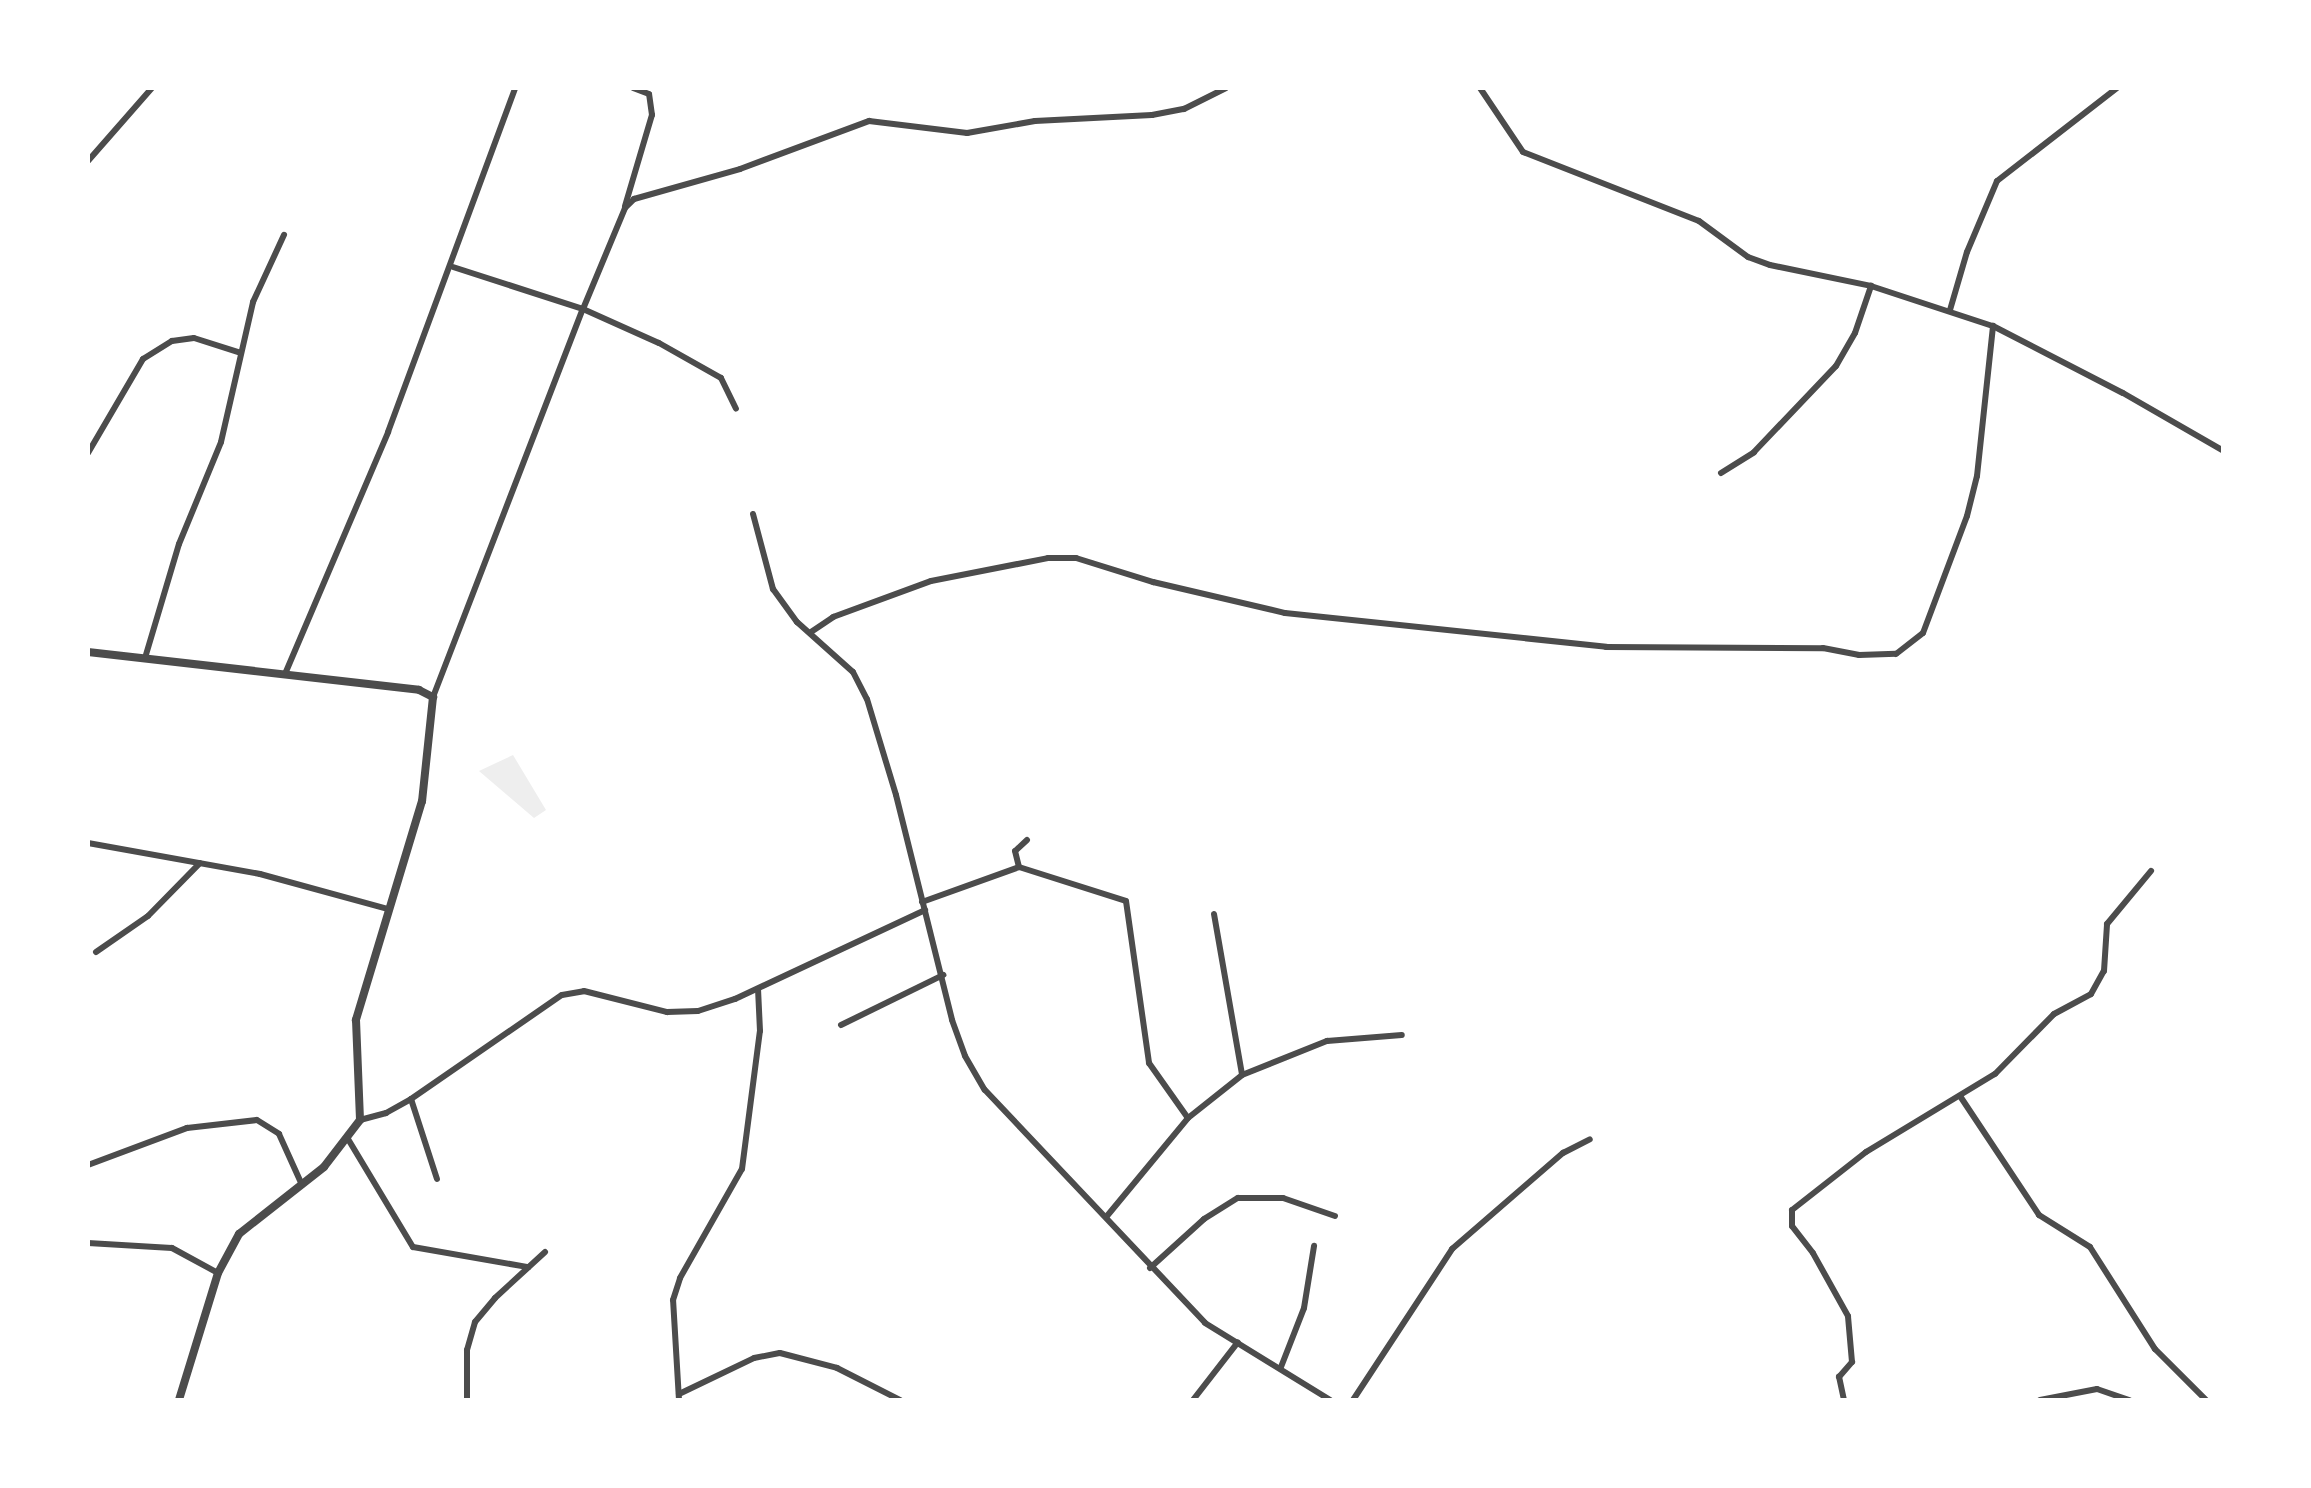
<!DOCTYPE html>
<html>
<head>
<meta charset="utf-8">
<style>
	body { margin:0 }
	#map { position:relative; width:2311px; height:1488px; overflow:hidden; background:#fff; font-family:Poppins,sans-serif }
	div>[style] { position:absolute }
	.green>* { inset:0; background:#eee }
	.minor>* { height:6px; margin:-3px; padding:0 3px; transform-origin:3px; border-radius:3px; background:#4c4c4c }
	.tertiary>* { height:8px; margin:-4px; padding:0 4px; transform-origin:4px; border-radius:4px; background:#4c4c4c }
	span { translate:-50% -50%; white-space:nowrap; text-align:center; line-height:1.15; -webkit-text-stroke:9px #fff; paint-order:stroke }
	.frame { position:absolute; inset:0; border:90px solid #fff; pointer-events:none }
</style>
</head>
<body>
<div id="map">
	<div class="green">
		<i style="clip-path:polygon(513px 755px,546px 810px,534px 818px,479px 771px)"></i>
	</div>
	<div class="minor">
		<i style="left:1480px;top:88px;width:77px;rotate:56.1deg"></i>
		<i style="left:1523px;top:152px;width:189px;rotate:21.4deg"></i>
		<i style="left:1699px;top:221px;width:61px;rotate:36.3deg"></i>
		<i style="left:1748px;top:257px;width:23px;rotate:20deg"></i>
		<i style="left:1770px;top:265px;width:103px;rotate:11.7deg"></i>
		<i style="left:1871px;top:286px;width:128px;rotate:18.2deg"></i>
		<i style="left:1993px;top:326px;width:146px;rotate:27.3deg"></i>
		<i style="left:2123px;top:393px;width:116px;rotate:29.9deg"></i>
		<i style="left:88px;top:161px;width:97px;rotate:-48.8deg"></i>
		<i style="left:625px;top:206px;width:95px;rotate:-73.5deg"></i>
		<i style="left:652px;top:115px;width:21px;rotate:-98deg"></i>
		<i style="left:649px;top:94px;width:17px;rotate:-159deg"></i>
		<i style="left:453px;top:267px;width:137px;rotate:17.9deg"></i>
		<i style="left:583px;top:309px;width:83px;rotate:24.1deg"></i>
		<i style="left:659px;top:343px;width:71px;rotate:29.4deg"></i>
		<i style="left:721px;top:378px;width:34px;rotate:64deg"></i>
		<i style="left:1950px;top:310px;width:60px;rotate:-73.7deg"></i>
		<i style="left:1967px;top:252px;width:77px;rotate:-67.1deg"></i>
		<i style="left:1997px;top:181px;width:152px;rotate:-37.8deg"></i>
		<i style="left:88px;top:453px;width:109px;rotate:-59.7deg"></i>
		<i style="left:143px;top:359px;width:34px;rotate:-32deg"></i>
		<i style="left:172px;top:341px;width:22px;rotate:-8deg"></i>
		<i style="left:194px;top:338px;width:49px;rotate:17.7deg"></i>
		<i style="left:1721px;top:473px;width:39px;rotate:-32deg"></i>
		<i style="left:1754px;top:452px;width:119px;rotate:-46.4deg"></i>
		<i style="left:1836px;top:366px;width:38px;rotate:-60deg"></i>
		<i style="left:1855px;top:333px;width:50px;rotate:-71.2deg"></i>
		<i style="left:753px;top:514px;width:78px;rotate:75.1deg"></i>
		<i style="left:773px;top:589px;width:41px;rotate:54deg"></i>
		<i style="left:797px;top:622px;width:75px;rotate:41.8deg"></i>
		<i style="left:853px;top:672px;width:30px;rotate:63deg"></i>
		<i style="left:867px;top:699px;width:100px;rotate:73.2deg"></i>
		<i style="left:896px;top:795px;width:232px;rotate:76deg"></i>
		<i style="left:952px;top:1020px;width:38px;rotate:70deg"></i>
		<i style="left:965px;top:1056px;width:39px;rotate:60deg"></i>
		<i style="left:985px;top:1090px;width:320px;rotate:46.6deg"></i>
		<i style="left:1205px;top:1323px;width:147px;rotate:31.6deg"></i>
		<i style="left:811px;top:632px;width:27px;rotate:-34deg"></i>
		<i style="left:833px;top:617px;width:104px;rotate:-20.2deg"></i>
		<i style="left:931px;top:581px;width:119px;rotate:-11.1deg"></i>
		<i style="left:1048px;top:558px;width:28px"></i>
		<i style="left:1076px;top:558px;width:81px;rotate:17.3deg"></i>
		<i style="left:1153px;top:582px;width:136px;rotate:13.2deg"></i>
		<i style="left:1285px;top:613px;width:323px;rotate:6deg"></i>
		<i style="left:1606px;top:647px;width:217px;rotate:0.3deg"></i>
		<i style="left:1823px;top:648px;width:37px;rotate:11deg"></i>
		<i style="left:1859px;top:655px;width:37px;rotate:-2deg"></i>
		<i style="left:1896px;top:654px;width:34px;rotate:-38deg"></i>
		<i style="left:1923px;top:633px;width:125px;rotate:-69.4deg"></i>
		<i style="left:1967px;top:516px;width:41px;rotate:-76deg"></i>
		<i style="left:1977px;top:476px;width:151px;rotate:-83.9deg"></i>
		<i style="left:145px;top:658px;width:119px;rotate:-73.4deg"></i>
		<i style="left:179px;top:544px;width:110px;rotate:-67.6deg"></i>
		<i style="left:221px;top:442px;width:144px;rotate:-77.1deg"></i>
		<i style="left:253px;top:302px;width:74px;rotate:-65.2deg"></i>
		<i style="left:285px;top:674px;width:263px;rotate:-66.9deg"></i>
		<i style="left:388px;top:432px;width:367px;rotate:-69.7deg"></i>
		<i style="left:433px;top:697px;width:416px;rotate:-68.9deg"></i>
		<i style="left:583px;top:309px;width:109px;rotate:-67.4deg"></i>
		<i style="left:625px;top:208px;width:13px;rotate:-45deg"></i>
		<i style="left:634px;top:199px;width:110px;rotate:-15.8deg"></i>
		<i style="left:740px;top:169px;width:138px;rotate:-20.4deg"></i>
		<i style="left:869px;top:121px;width:99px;rotate:7deg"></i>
		<i style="left:967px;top:133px;width:69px;rotate:-10deg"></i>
		<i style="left:1035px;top:121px;width:117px;rotate:-2.9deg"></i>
		<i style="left:1152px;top:115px;width:33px;rotate:-11deg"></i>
		<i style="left:1184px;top:109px;width:47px;rotate:-26.6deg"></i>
		<i style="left:1027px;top:840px;width:16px;rotate:137deg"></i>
		<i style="left:1015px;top:851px;width:16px;rotate:76deg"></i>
		<i style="left:1019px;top:867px;width:112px;rotate:17.6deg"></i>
		<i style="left:1126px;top:901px;width:164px;rotate:81.9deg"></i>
		<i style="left:1149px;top:1063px;width:67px;rotate:54.7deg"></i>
		<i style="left:88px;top:843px;width:175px;rotate:10.2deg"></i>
		<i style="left:260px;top:874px;width:133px;rotate:15.3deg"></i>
		<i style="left:922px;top:902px;width:103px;rotate:-19.8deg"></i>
		<i style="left:1214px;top:914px;width:163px;rotate:80.1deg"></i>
		<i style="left:96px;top:952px;width:63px;rotate:-34.7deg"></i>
		<i style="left:148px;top:916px;width:74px;rotate:-45.5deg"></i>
		<i style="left:841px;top:1025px;width:114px;rotate:-26.1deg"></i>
		<i style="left:1960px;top:1096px;width:143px;rotate:56.4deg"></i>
		<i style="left:2039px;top:1215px;width:60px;rotate:32.1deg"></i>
		<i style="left:2090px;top:1247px;width:121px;rotate:57.5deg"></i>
		<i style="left:2155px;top:1349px;width:72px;rotate:45deg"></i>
		<i style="left:411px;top:1099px;width:84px;rotate:72deg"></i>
		<i style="left:360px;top:1120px;width:27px;rotate:-15deg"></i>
		<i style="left:386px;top:1113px;width:29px;rotate:-29deg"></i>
		<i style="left:411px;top:1099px;width:183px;rotate:-34.6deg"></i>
		<i style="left:562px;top:995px;width:22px;rotate:-10deg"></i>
		<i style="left:584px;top:991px;width:86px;rotate:14.2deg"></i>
		<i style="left:667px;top:1012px;width:31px;rotate:-2deg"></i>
		<i style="left:698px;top:1011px;width:39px;rotate:-18deg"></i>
		<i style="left:735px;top:999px;width:210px;rotate:-25.1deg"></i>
		<i style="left:348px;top:1139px;width:126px;rotate:59deg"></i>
		<i style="left:413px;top:1247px;width:117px;rotate:9.9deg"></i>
		<i style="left:88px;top:1165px;width:106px;rotate:-20.5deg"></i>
		<i style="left:187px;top:1128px;width:70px;rotate:-6.5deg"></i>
		<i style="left:257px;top:1120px;width:26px;rotate:32deg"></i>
		<i style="left:279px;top:1134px;width:56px;rotate:65.7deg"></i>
		<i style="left:1107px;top:1216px;width:127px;rotate:-50.4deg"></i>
		<i style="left:1188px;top:1118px;width:69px;rotate:-38.5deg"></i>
		<i style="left:1242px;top:1075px;width:92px;rotate:-21.8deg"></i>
		<i style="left:1327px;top:1041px;width:75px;rotate:-4.6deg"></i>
		<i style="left:88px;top:1243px;width:84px;rotate:3.4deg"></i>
		<i style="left:172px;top:1248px;width:52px;rotate:28.5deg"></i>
		<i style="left:1150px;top:1268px;width:73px;rotate:-42.2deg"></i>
		<i style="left:1204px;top:1219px;width:40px;rotate:-32deg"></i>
		<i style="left:1238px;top:1198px;width:45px"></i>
		<i style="left:1283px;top:1198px;width:55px;rotate:19.1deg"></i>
		<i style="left:1281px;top:1367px;width:63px;rotate:-68.7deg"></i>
		<i style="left:1304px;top:1308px;width:63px;rotate:-80.8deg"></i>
		<i style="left:679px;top:1394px;width:83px;rotate:-25.6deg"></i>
		<i style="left:754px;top:1358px;width:26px;rotate:-11deg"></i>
		<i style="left:780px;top:1353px;width:59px;rotate:14.7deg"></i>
		<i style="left:837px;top:1368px;width:71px;rotate:26.9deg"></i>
		<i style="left:467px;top:1400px;width:50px;rotate:-90deg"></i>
		<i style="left:467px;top:1350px;width:29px;rotate:-74deg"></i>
		<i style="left:475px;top:1322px;width:31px;rotate:-50deg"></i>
		<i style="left:495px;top:1298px;width:68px;rotate:-42.6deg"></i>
		<i style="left:679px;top:1400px;width:100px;rotate:-93.4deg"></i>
		<i style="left:673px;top:1300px;width:23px;rotate:-72deg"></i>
		<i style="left:680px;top:1278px;width:125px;rotate:-60.4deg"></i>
		<i style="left:742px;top:1169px;width:139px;rotate:-82.6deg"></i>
		<i style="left:760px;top:1031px;width:42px;rotate:-92.7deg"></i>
		<i style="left:1193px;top:1400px;width:73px;rotate:-52.2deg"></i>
		<i style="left:1353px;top:1400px;width:181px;rotate:-56.7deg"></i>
		<i style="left:1452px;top:1249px;width:147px;rotate:-40.9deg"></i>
		<i style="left:1563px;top:1153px;width:30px;rotate:-27deg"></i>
		<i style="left:1844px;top:1400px;width:24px;rotate:-102deg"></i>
		<i style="left:1839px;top:1377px;width:20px;rotate:-49deg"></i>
		<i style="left:1852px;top:1362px;width:46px;rotate:-95deg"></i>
		<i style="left:1848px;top:1316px;width:72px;rotate:-119.1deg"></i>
		<i style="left:1813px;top:1253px;width:34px;rotate:-128deg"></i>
		<i style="left:1792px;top:1226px;width:16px;rotate:-90deg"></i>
		<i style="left:1792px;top:1210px;width:94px;rotate:-38.1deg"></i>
		<i style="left:1866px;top:1152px;width:151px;rotate:-31.2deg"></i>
		<i style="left:1995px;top:1074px;width:84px;rotate:-45.5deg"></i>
		<i style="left:2054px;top:1014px;width:42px;rotate:-28.4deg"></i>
		<i style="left:2091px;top:994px;width:26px;rotate:-61deg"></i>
		<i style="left:2104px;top:971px;width:47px;rotate:-86.3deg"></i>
		<i style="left:2107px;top:924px;width:69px;rotate:-50.3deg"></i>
		<i style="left:2040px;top:1400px;width:58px;rotate:-10.9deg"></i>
		<i style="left:2097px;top:1389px;width:34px;rotate:19deg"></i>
	</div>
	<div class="tertiary">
		<i style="left:88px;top:652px;width:333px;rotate:6.5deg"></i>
		<i style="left:419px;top:690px;width:16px;rotate:27deg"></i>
		<i style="left:433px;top:697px;width:105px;rotate:96deg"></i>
		<i style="left:422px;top:801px;width:229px;rotate:106.8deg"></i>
		<i style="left:356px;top:1020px;width:100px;rotate:87.7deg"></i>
		<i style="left:360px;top:1120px;width:59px;rotate:127.5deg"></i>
		<i style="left:324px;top:1167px;width:108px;rotate:141.8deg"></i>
		<i style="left:239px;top:1234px;width:44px;rotate:118.3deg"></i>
		<i style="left:218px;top:1273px;width:133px;rotate:107.1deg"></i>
	</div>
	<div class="frame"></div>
</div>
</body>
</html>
